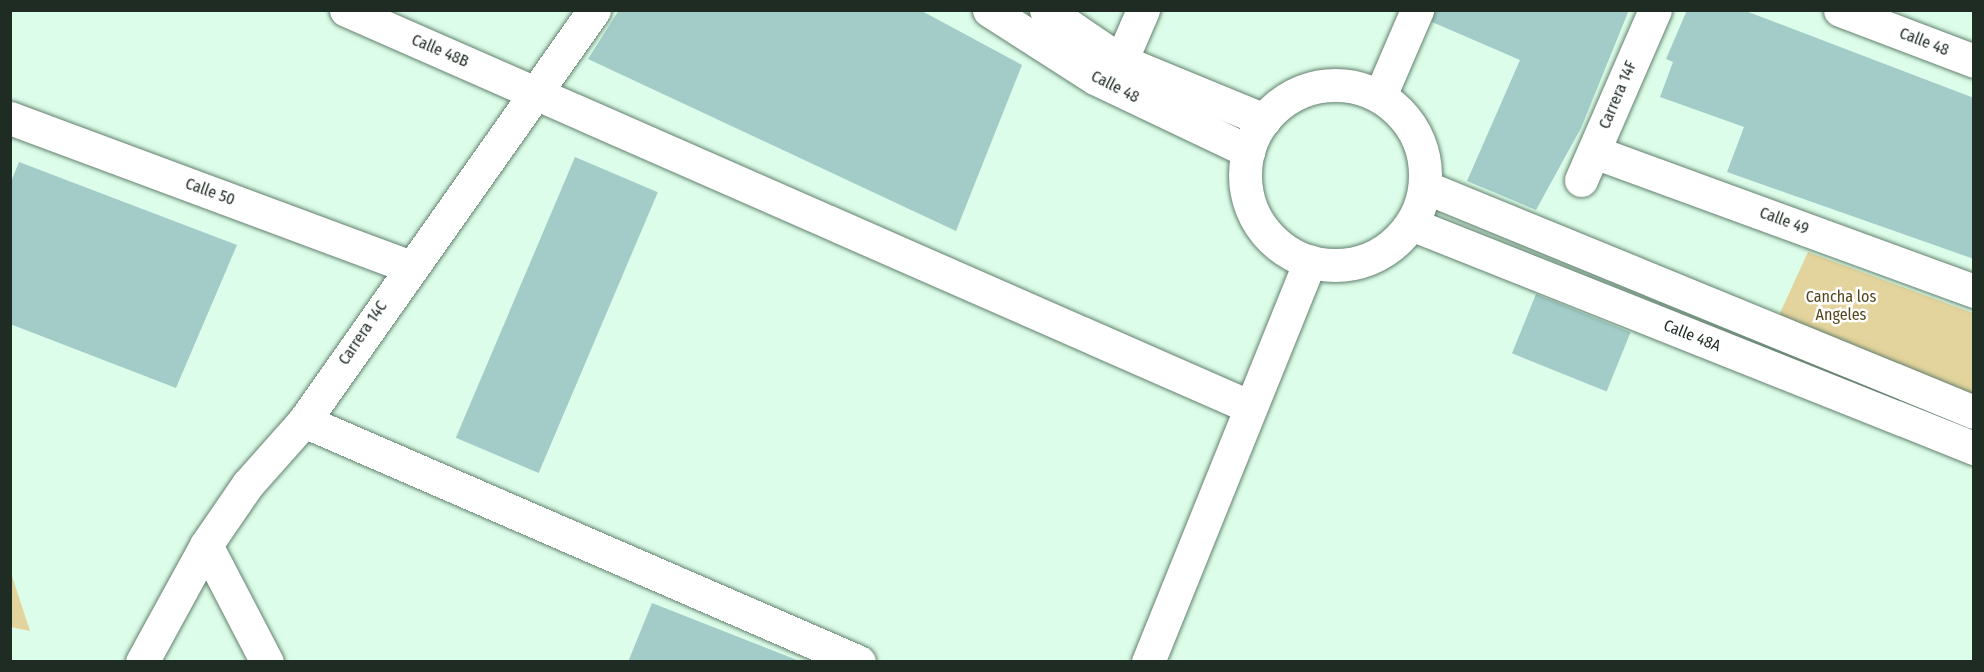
<!DOCTYPE html>
<html>
<head>
<meta charset="utf-8">
<style>
	body { margin:0 }
	#map { position:relative; width:1984px; height:672px; overflow:hidden; background:#dcfde9; font-family:"Fira Sans Condensed",sans-serif }
	div>[style] { position:absolute }
	.green>* { inset:0; background:#e3d39c }
	.building>* { inset:0; background:#a3ccc9; transform-origin:0 0 }
	.roads { filter:drop-shadow(0 0 2px #63806e) drop-shadow(0 0 2px #63806e) }
	.minor>* { height:33px; margin:-16.5px; padding:0 16.5px; transform-origin:16.5px; border-radius:16.5px; background:#fff }
	.minor>.ring { margin:-16.5px; padding:0; box-sizing:content-box; background:none; border:33px solid #fff; border-radius:50% }
	span { translate:-50% -50%; white-space:nowrap; text-align:center; line-height:1.15; -webkit-text-stroke:5px #fff; paint-order:stroke }
	.street-label { font-size:16px; color:#1f2c24 }
	.park-label { font-size:16px; color:#52461a }
	.frame { position:absolute; inset:0; border:12px solid #1f2c24; pointer-events:none }
</style>
</head>
<body>
<div id="map">
	<div class="green">
		<i style="clip-path:polygon(1808px 252px,1973px 313px,1973px 396px,1775px 324px)"></i>
		<i style="clip-path:polygon(11px 573px,30px 631px,11px 627px)"></i>
	</div>
	<div class="building">
		<i style="clip-path:polygon(619px 10px,920px 10px,1022px 65px,956px 231px,588px 59px)"></i>
		<i style="clip-path:polygon(1435px 10px,1629px 10px,1581px 128px,1536px 210px,1467px 181px,1520px 60px,1432px 22px)"></i>
		<i style="clip-path:polygon(1687px 10px,1743px 10px,1974px 98px,1974px 259px,1727px 172px,1744px 127px,1660px 97px,1673px 62px,1666px 59px)"></i>
		<i style="left:575px;top:157px;width:90px;height:305px;rotate:23deg"></i>
		<i style="clip-path:polygon(19px 162px,237px 245px,176px 388px,10px 324px,10px 184px)"></i>
		<i style="left:1536px;top:294px;width:102px;height:64px;rotate:22deg"></i>
		<i style="clip-path:polygon(652px 603px,797px 660px,796px 662px,628px 662px)"></i>
	</div>
	<div class="roads">
		<div class="minor">
			<i style="left:346px;top:10px;width:985px;rotate:23.7deg"></i>
			<i style="left:989px;top:10px;width:126px;rotate:32.7deg"></i>
			<i style="left:1095px;top:78px;width:170px;rotate:25.5deg"></i>
			<i style="left:1046px;top:10px;width:91px;rotate:34.2deg"></i>
			<i style="left:1121px;top:61px;width:155px;rotate:22.4deg"></i>
			<i style="left:1840px;top:10px;width:143px;rotate:20.8deg"></i>
			<i style="left:1121px;top:61px;width:56px;rotate:-66.7deg"></i>
			<i class="ring" style="left:1245px;top:85px;width:147px;height:147px"></i>
			<i style="left:1380px;top:96px;width:94px;rotate:-66.7deg"></i>
			<i style="left:10px;top:118px;width:426px;rotate:20.4deg"></i>
			<i style="left:1594px;top:152px;width:405px;rotate:20.1deg"></i>
			<i style="left:1581px;top:180px;width:185px;rotate:-66.5deg"></i>
			<i style="left:1425px;top:187px;width:593px;rotate:22.29deg"></i>
			<i style="left:1411px;top:224px;width:606px;rotate:21.7deg"></i>
			<i style="left:304px;top:421px;width:605px;rotate:23.47deg"></i>
			<i style="left:206px;top:545px;width:132px;rotate:62.5deg"></i>
			<i style="left:142px;top:662px;width:133px;rotate:-61.3deg"></i>
			<i style="left:206px;top:545px;width:74px;rotate:-55.5deg"></i>
			<i style="left:248px;top:484px;width:84px;rotate:-48.4deg"></i>
			<i style="left:304px;top:421px;width:503px;rotate:-54.79deg"></i>
			<i style="left:1148px;top:662px;width:432px;rotate:-68deg"></i>
		</div>
	</div>
	<div class="street-label">
		<span style="left:1924px;top:42px;rotate:21deg">Calle 48</span>
		<span style="left:440px;top:51px;rotate:23deg">Calle 48B</span>
		<span style="left:1115px;top:87px;rotate:27deg">Calle 48</span>
		<span style="left:1618px;top:95px;rotate:-67deg">Carrera 14F</span>
		<span style="left:210px;top:192px;rotate:20deg">Calle 50</span>
		<span style="left:1784px;top:221px;rotate:20deg">Calle 49</span>
		<span style="left:363px;top:333px;rotate:-56deg">Carrera 14C</span>
		<span style="left:1692px;top:336px;rotate:22deg">Calle 48A</span>
	</div>
	<div class="park-label">
		<span style="left:1841px;top:306px">Cancha los<br>Angeles</span>
	</div>
	<div class="frame"></div>
</div>
</body>
</html>
